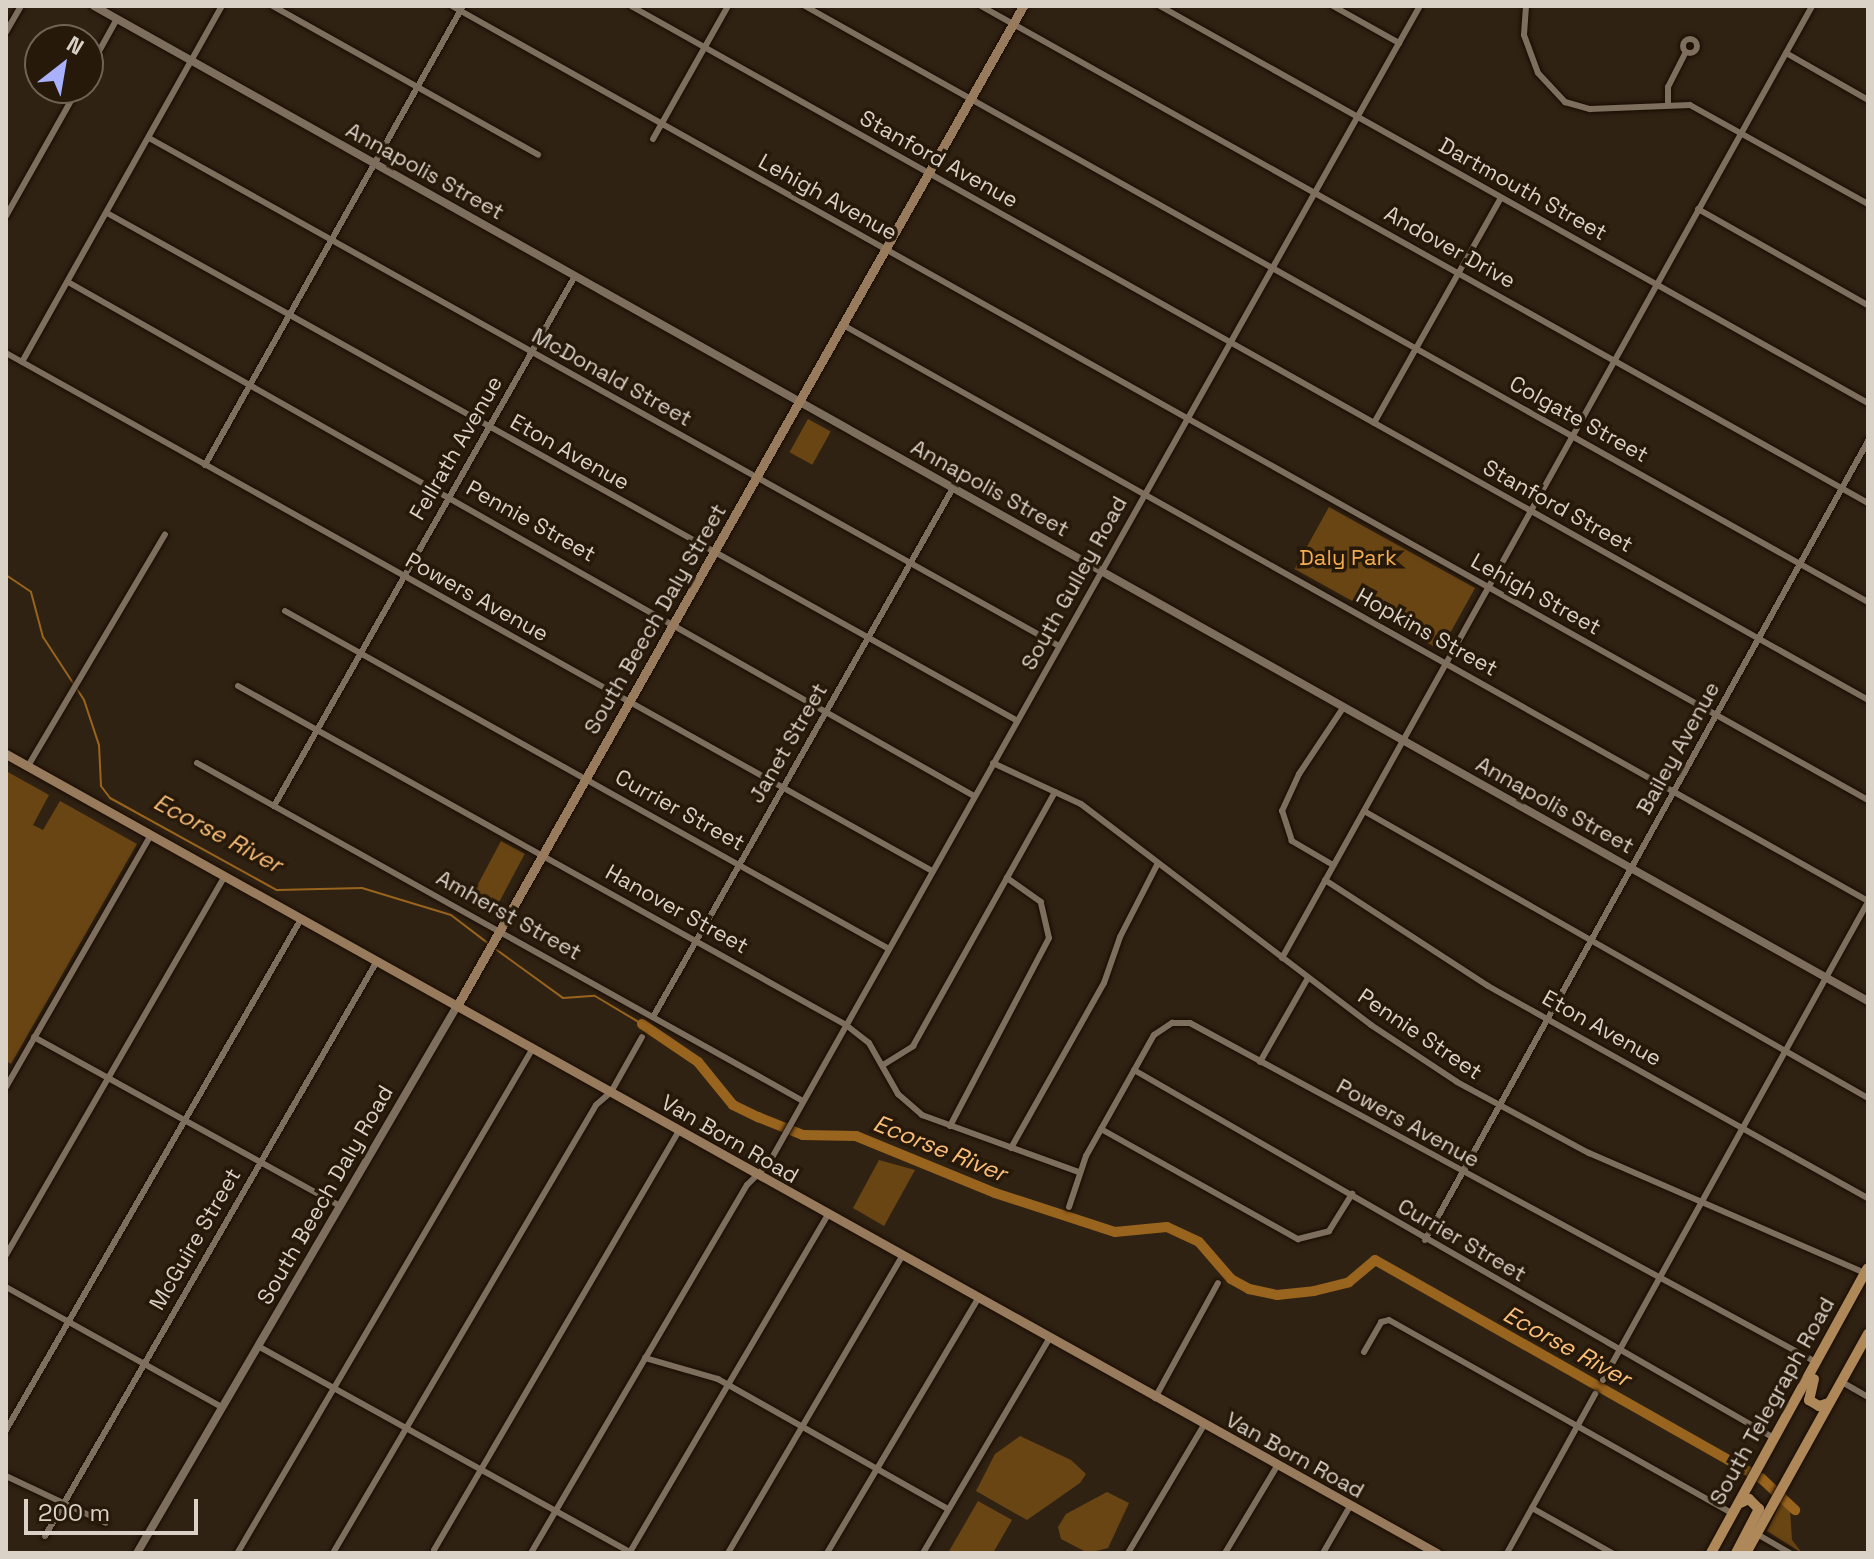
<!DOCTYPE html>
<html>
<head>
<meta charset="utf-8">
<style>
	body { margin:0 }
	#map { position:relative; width:1874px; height:1559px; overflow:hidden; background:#302213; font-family:"Space Grotesk",sans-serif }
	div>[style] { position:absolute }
	.green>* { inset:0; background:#6a4514; transform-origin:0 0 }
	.stream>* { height:2px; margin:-1px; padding:0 1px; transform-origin:1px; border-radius:1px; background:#99641d }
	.river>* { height:10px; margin:-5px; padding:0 5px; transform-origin:5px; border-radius:5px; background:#99641d }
	.roads { filter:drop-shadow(0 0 2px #170b01) drop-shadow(0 0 2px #170b01) }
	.minor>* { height:6px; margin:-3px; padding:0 3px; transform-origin:3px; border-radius:3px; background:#7e6e5d }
	.minor>.ring { margin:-3px; padding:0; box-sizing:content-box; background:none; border:6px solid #7e6e5d; border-radius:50% }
	.tertiary>* { height:8px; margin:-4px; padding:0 4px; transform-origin:4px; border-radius:4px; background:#7e6e5d }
	.secondary>* { height:9px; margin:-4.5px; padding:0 4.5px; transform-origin:4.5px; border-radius:4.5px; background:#977b5c }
	.primary>* { height:10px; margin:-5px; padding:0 5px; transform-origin:5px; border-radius:5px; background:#af885a }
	span { translate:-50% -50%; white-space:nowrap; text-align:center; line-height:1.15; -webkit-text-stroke:7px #261909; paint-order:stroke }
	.street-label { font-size:22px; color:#dad1c7 }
	.park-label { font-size:22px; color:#f6ad51 }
	.water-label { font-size:24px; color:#f9be79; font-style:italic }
	.frame { position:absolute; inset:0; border:8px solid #dad1c7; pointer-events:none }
	.north { position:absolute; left:24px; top:24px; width:80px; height:80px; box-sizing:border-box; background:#261909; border:2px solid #6e6355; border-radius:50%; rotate:31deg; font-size:22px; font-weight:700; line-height:32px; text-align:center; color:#dad1c7 }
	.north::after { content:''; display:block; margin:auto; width:28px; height:36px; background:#a9b0fc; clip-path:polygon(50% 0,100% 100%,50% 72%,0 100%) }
	.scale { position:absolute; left:24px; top:1499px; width:174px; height:36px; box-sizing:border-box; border:4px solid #dad1c7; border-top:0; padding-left:10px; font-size:24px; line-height:28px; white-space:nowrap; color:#dad1c7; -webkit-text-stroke:6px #261909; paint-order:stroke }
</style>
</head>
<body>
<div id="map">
	<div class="green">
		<i style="left:808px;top:419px;width:26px;height:38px;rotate:29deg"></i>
		<i style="left:1329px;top:507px;width:167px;height:71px;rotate:29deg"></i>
		<i style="clip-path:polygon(6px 771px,49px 795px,33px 825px,43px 830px,60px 801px,137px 844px,11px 1064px,6px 1061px)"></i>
		<i style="left:501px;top:841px;width:27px;height:70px;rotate:28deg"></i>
		<i style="clip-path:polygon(879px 1160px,915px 1170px,884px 1226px,853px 1208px)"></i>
		<i style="clip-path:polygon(1020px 1436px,1071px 1460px,1086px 1474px,1080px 1483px,1027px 1520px,976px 1491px,995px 1454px)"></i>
		<i style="clip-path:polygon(1107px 1492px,1129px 1503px,1108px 1548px,1088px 1553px,1061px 1539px,1058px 1527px,1066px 1514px)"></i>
		<i style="clip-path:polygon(978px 1501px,1012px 1520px,993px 1553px,948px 1553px)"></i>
		<i style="clip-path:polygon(1781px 1502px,1790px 1509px,1792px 1540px,1802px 1553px,1767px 1531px)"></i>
	</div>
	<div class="stream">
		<i style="left:6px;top:575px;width:30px;rotate:34deg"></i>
		<i style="left:31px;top:592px;width:47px;rotate:75.1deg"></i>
		<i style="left:43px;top:637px;width:75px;rotate:56.9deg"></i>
		<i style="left:84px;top:700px;width:47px;rotate:71.6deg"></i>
		<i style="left:99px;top:745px;width:41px;rotate:87.2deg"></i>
		<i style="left:101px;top:786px;width:15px;rotate:53deg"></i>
		<i style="left:110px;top:798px;width:191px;rotate:28.9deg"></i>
		<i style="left:277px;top:890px;width:85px;rotate:-1.3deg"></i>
		<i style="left:362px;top:888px;width:93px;rotate:16.9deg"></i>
		<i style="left:451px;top:915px;width:48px;rotate:37.3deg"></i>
		<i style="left:494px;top:948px;width:85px;rotate:35.9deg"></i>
		<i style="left:563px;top:998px;width:32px;rotate:-4deg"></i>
		<i style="left:595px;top:996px;width:55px;rotate:30.8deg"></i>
	</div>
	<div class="river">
		<i style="left:642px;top:1024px;width:68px;rotate:34.2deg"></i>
		<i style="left:698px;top:1062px;width:55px;rotate:50.9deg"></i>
		<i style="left:733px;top:1105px;width:28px;rotate:26deg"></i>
		<i style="left:758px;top:1117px;width:48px;rotate:21.8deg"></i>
		<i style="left:803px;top:1135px;width:53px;rotate:1.1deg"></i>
		<i style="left:856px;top:1136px;width:150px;rotate:22.3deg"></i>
		<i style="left:995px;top:1193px;width:126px;rotate:18deg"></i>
		<i style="left:1115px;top:1232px;width:52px;rotate:-5.5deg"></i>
		<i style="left:1167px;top:1227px;width:35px;rotate:25deg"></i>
		<i style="left:1199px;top:1242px;width:49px;rotate:49.1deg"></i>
		<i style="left:1231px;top:1279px;width:21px;rotate:29deg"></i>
		<i style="left:1249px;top:1289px;width:29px;rotate:12deg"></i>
		<i style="left:1277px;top:1295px;width:37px;rotate:-6deg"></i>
		<i style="left:1314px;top:1291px;width:36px;rotate:-14deg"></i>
		<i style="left:1349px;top:1282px;width:34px;rotate:-40deg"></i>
		<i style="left:1375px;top:1260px;width:443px;rotate:29.5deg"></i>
		<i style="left:1761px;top:1478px;width:47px;rotate:43.3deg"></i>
	</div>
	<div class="roads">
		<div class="minor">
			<i style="left:273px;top:6px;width:304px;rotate:29.3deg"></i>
			<i style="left:452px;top:6px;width:1623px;rotate:29.28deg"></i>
			<i style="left:631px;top:6px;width:1418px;rotate:29.29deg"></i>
			<i style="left:805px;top:6px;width:1219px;rotate:29.28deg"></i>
			<i style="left:981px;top:6px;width:1017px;rotate:29.26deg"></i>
			<i style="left:1160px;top:6px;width:812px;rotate:29.28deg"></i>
			<i style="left:1333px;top:6px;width:76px;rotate:29.3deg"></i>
			<i style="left:1526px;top:6px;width:29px;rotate:94deg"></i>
			<i style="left:1524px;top:35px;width:40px;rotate:69.8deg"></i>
			<i style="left:1538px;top:73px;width:40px;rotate:47deg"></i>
			<i style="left:1565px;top:102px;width:26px;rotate:16deg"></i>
			<i style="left:1590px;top:109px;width:100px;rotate:-2.3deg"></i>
			<i style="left:1690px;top:105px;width:204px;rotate:29.1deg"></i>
			<i style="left:6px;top:32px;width:30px;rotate:-60deg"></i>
			<i class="ring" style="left:1683px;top:39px;width:8px;height:8px"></i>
			<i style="left:1786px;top:53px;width:95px;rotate:29.8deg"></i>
			<i style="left:88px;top:71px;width:60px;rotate:-60.9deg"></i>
			<i style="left:1668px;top:102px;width:15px;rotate:-90deg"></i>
			<i style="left:1668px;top:87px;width:39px;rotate:-63deg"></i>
			<i style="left:149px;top:138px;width:1042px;rotate:29.17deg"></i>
			<i style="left:653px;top:139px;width:153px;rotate:-60.6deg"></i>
			<i style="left:1698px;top:209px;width:195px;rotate:29.5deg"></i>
			<i style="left:107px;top:213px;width:1041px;rotate:29.15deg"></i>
			<i style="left:6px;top:216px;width:147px;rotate:-60.6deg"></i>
			<i style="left:68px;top:282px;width:1042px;rotate:29.57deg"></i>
			<i style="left:843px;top:325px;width:1176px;rotate:29.33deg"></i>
			<i style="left:6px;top:353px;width:1061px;rotate:29.22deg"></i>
			<i style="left:22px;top:362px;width:408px;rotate:-60.7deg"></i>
			<i style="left:1374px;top:423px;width:258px;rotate:-60.6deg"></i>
			<i style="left:205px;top:465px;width:527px;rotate:-60.66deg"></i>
			<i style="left:285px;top:611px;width:692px;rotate:29.23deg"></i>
			<i style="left:238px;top:686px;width:696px;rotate:29.14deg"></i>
			<i style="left:846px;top:1025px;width:29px;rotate:38deg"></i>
			<i style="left:869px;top:1043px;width:59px;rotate:60.4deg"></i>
			<i style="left:898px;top:1094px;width:32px;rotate:41deg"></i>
			<i style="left:922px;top:1115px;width:167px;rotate:20deg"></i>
			<i style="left:197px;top:763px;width:694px;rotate:29.15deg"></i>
			<i style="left:993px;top:763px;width:97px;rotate:25deg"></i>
			<i style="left:1081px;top:804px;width:365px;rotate:37.3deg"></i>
			<i style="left:1371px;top:1025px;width:103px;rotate:33.5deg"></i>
			<i style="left:1457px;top:1082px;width:150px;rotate:28.3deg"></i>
			<i style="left:1589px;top:1153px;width:301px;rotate:23.5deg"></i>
			<i style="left:28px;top:766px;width:269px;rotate:-59.4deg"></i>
			<i style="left:274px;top:806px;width:610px;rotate:-60.41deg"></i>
			<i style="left:1364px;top:811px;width:580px;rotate:29.66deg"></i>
			<i style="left:1333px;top:865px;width:48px;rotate:-149.7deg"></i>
			<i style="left:1292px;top:841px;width:32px;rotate:-108deg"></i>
			<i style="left:1282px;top:811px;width:41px;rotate:-65.3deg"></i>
			<i style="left:1299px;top:774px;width:79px;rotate:-56.3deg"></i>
			<i style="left:1325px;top:880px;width:194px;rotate:33deg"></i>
			<i style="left:1488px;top:986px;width:435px;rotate:29.2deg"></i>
			<i style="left:1282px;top:958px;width:1090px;rotate:-60.89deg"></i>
			<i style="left:653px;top:1017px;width:608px;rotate:-60.44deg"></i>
			<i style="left:34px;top:1037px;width:350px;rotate:28.9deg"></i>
			<i style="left:1260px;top:1062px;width:97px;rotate:-60.3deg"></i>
			<i style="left:883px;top:1065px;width:36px;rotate:-32deg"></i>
			<i style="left:913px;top:1046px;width:291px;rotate:-60.8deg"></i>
			<i style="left:1134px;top:1070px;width:738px;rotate:29.9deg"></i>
			<i style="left:6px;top:1087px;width:291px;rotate:-60.1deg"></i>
			<i style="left:950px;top:1126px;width:212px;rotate:-62.2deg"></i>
			<i style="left:1049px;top:938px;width:37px;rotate:-103deg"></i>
			<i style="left:1041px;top:902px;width:42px;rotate:-144.8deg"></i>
			<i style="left:1101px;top:1129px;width:226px;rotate:29.2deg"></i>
			<i style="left:1298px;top:1239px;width:32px;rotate:-14deg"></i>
			<i style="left:1329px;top:1231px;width:44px;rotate:-58.1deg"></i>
			<i style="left:1011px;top:1148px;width:189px;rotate:-60.6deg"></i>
			<i style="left:1104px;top:983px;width:49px;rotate:-70.8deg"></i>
			<i style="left:1120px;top:937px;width:83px;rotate:-62.8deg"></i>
			<i style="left:1069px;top:1207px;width:54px;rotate:-71.6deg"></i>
			<i style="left:1086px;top:1156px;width:139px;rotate:-60.7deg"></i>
			<i style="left:1154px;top:1035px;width:22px;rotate:-34deg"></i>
			<i style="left:1172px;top:1023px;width:18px"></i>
			<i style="left:1190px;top:1023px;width:712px;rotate:28.44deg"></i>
			<i style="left:1425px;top:1240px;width:914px;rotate:-60.99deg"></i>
			<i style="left:6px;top:1255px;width:438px;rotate:-60deg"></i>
			<i style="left:6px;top:1287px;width:247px;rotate:29.1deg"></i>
			<i style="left:258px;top:1346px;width:427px;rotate:29deg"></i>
			<i style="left:1364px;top:1352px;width:34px;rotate:-60deg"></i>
			<i style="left:1381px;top:1322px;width:8px;rotate:-14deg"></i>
			<i style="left:1389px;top:1320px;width:395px;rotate:29.4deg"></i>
			<i style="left:645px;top:1358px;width:76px;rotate:16deg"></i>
			<i style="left:718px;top:1379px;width:264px;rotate:29.5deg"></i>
			<i style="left:1603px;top:1380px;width:547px;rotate:-61deg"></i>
			<i style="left:1842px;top:1382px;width:30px;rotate:30deg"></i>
			<i style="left:1155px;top:1398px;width:131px;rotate:-61.3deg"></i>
			<i style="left:6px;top:1430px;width:590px;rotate:-60deg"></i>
			<i style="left:6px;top:1476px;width:110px;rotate:25.2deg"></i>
			<i style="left:1532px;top:1508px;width:92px;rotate:29.4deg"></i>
			<i style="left:1757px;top:1534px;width:38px;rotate:30deg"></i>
			<i style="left:45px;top:1536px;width:664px;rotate:-60deg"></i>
			<i style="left:434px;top:1550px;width:485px;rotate:-59.7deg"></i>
			<i style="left:238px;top:1552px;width:584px;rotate:-59.66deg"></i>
			<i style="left:630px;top:1552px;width:392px;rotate:-59.6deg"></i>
			<i style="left:333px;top:1553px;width:519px;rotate:-59.58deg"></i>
			<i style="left:596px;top:1105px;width:20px;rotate:-41deg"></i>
			<i style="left:611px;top:1092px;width:63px;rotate:-60.6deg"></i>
			<i style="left:531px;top:1553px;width:427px;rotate:-59.6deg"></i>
			<i style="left:747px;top:1185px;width:31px;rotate:-45deg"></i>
			<i style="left:769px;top:1163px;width:1328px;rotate:-60.64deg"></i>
			<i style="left:728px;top:1553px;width:344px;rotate:-59.6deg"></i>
			<i style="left:827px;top:1553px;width:295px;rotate:-59.3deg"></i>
			<i style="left:923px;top:1553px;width:248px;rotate:-59.5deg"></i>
			<i style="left:1128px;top:1553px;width:149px;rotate:-59.3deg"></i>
			<i style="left:1225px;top:1553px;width:101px;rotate:-59.1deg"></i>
			<i style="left:1323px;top:1553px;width:54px;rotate:-60.1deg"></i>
			<i style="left:1507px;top:1553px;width:182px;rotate:-61deg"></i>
		</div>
		<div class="tertiary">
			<i style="left:94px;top:6px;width:2034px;rotate:29.29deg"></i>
			<i style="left:137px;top:1553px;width:634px;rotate:-59.67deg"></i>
		</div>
		<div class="secondary">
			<i style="left:6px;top:754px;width:1639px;rotate:29.18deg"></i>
			<i style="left:457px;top:1006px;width:1149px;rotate:-60.49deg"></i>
		</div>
		<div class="primary">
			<i style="left:1814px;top:1379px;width:22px;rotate:103deg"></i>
			<i style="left:1809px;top:1400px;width:12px;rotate:31deg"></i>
			<i style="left:1819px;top:1406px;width:10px;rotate:-17deg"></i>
			<i style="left:1711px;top:1553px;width:325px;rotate:-61.2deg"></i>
			<i style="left:1736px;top:1553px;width:50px;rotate:-62.4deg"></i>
			<i style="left:1759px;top:1509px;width:14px;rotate:-135deg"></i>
			<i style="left:1749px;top:1499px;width:10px;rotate:156deg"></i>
			<i style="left:1746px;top:1553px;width:251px;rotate:-60.9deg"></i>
		</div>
	</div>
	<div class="street-label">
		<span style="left:939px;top:159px;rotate:29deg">Stanford Avenue</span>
		<span style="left:425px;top:171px;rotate:29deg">Annapolis Street</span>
		<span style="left:1523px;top:189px;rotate:29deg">Dartmouth Street</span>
		<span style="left:828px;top:197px;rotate:29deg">Lehigh Avenue</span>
		<span style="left:1450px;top:247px;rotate:29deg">Andover Drive</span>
		<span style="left:612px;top:377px;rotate:29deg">McDonald Street</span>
		<span style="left:1579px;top:419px;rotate:29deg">Colgate Street</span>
		<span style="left:456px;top:448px;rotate:-60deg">Fellrath Avenue</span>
		<span style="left:570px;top:452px;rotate:29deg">Eton Avenue</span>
		<span style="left:990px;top:488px;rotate:29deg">Annapolis Street</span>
		<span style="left:1558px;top:506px;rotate:29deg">Stanford Street</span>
		<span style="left:531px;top:521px;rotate:29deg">Pennie Street</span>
		<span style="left:1074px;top:583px;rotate:-61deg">South Gulley Road</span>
		<span style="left:1536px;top:594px;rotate:29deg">Lehigh Street</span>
		<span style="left:477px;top:597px;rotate:29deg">Powers Avenue</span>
		<span style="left:655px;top:619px;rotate:-60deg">South Beech Daly Street</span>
		<span style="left:1427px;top:632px;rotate:29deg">Hopkins Street</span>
		<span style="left:788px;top:743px;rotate:-60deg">Janet Street</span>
		<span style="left:1678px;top:748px;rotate:-61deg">Bailey Avenue</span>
		<span style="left:1555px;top:805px;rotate:29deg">Annapolis Street</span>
		<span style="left:680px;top:810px;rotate:29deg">Currier Street</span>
		<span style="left:677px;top:909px;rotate:29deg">Hanover Street</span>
		<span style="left:509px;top:915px;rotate:29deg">Amherst Street</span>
		<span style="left:1602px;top:1028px;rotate:29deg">Eton Avenue</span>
		<span style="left:1420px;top:1034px;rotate:34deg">Pennie Street</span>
		<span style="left:1408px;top:1123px;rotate:29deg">Powers Avenue</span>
		<span style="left:730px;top:1139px;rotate:30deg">Van Born Road</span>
		<span style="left:325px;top:1195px;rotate:-60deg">South Beech Daly Road</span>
		<span style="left:195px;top:1239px;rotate:-60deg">McGuire Street</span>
		<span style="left:1462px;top:1240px;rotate:30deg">Currier Street</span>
		<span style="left:1772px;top:1401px;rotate:-61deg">South Telegraph Road</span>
		<span style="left:1295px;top:1455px;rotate:29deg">Van Born Road</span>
	</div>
	<div class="park-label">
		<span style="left:1348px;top:558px">Daly Park</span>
	</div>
	<div class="water-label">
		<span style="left:218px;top:833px;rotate:28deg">Ecorse River</span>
		<span style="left:940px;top:1148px;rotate:22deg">Ecorse River</span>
		<span style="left:1567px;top:1346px;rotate:29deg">Ecorse River</span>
	</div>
	<div class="frame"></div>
	<div class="north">N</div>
	<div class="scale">200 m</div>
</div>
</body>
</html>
